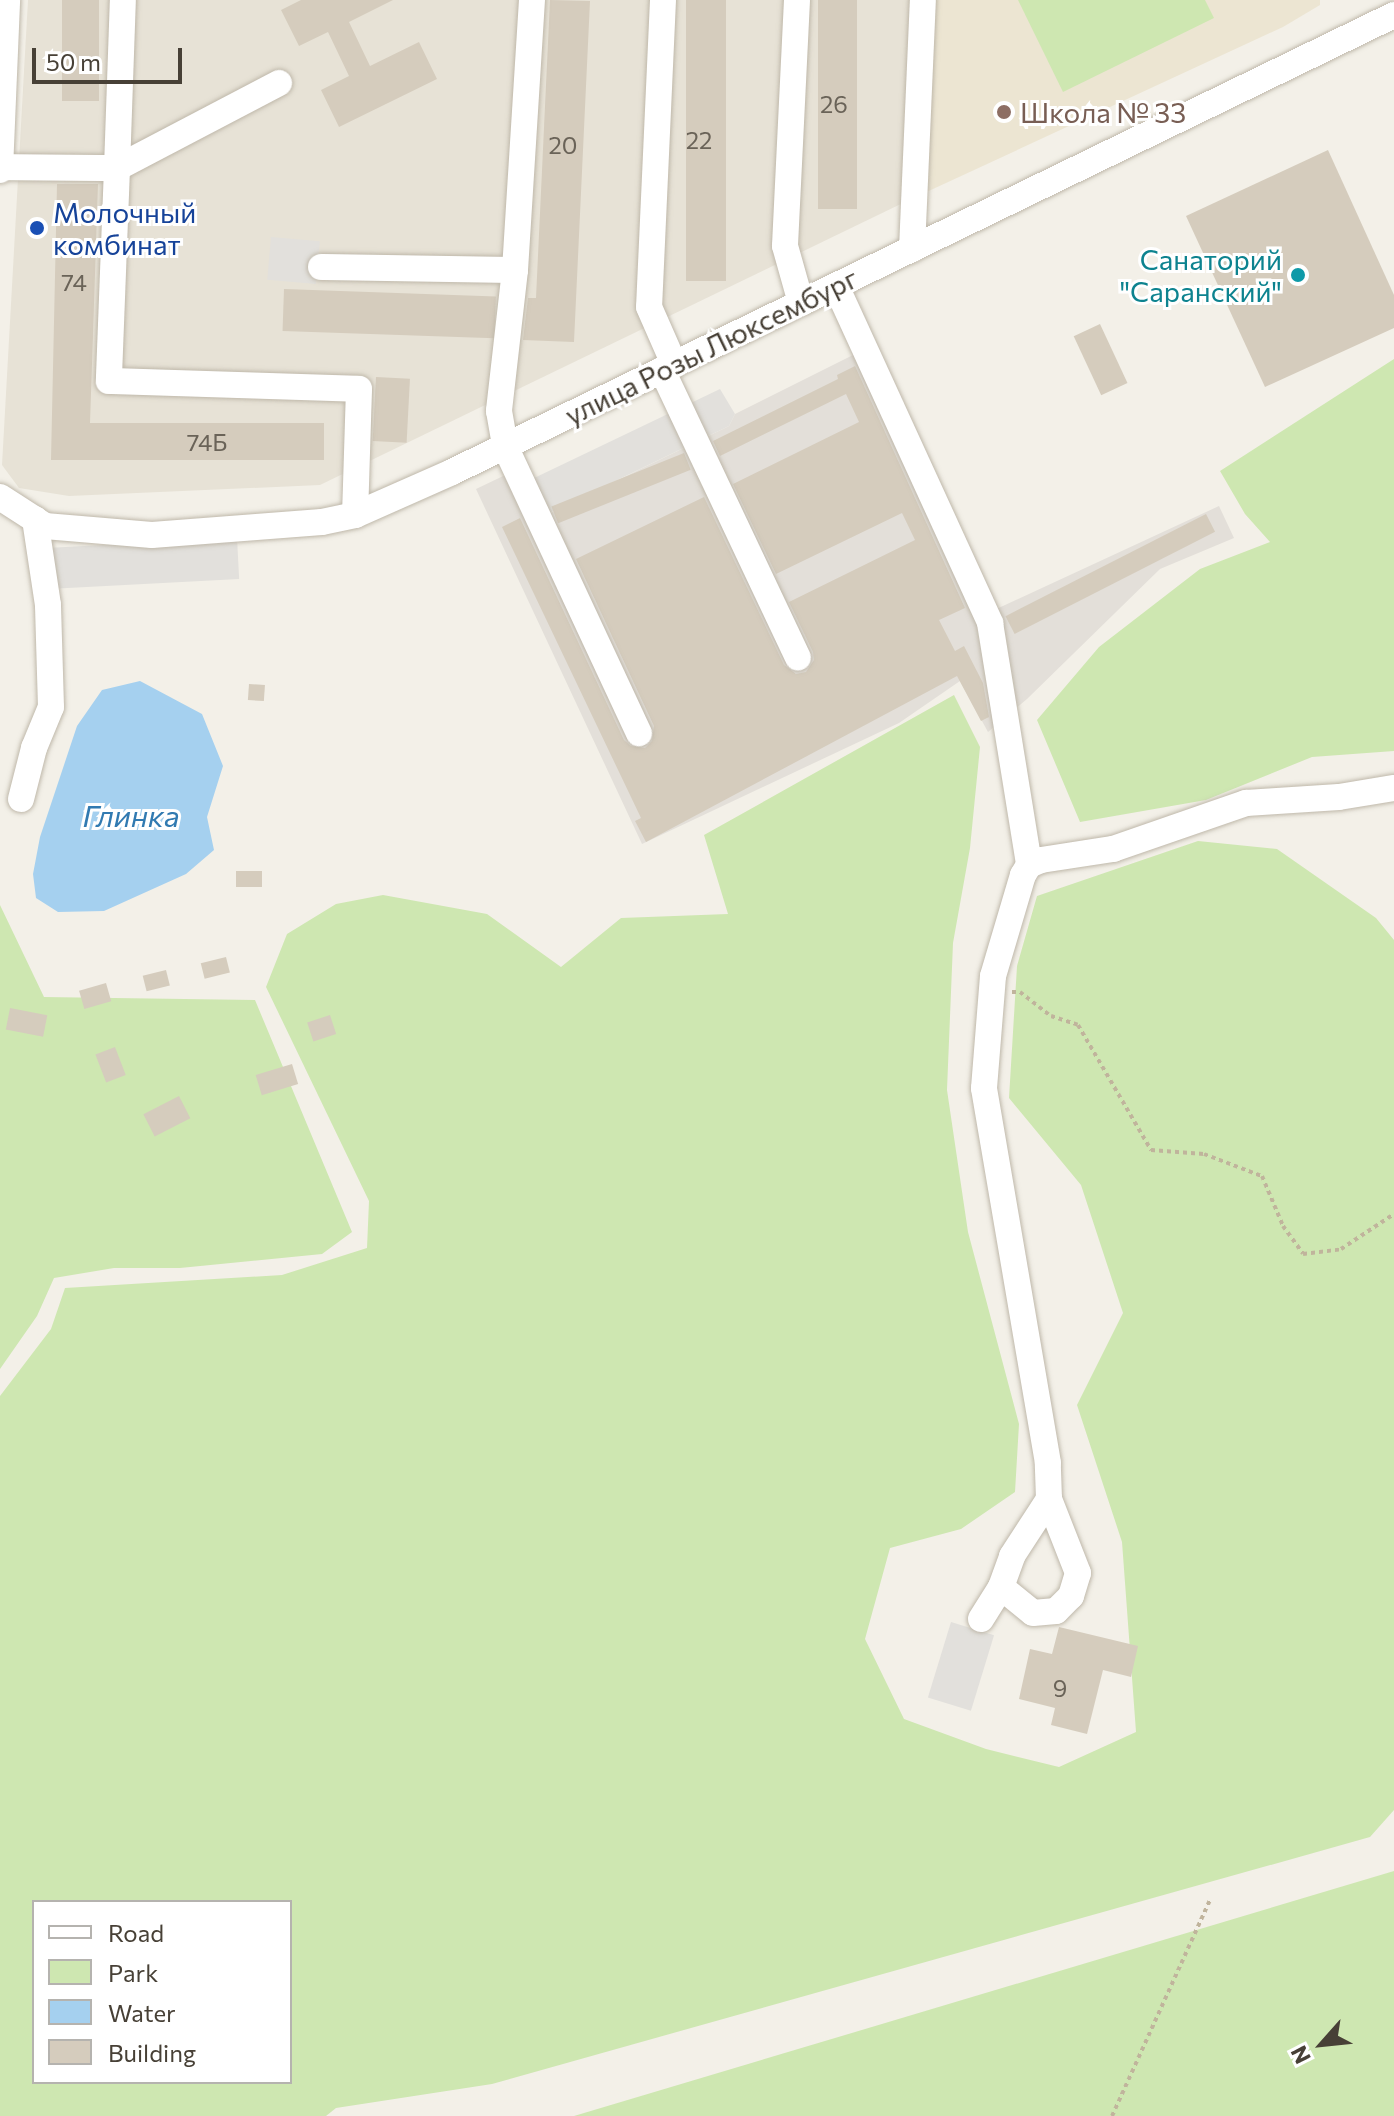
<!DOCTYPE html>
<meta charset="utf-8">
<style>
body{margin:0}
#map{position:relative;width:1394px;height:2116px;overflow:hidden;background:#f3f0e8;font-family:Commissioner,sans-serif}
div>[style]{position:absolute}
.residential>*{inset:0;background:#e7e2d6}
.industrial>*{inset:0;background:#e3dfd9}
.education>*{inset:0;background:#ece5d2}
.green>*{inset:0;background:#cee7b1}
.parking>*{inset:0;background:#e2e0dc;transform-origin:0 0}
.water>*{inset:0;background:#a5d0ef}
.building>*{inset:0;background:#d5ccbd;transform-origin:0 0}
.path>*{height:4px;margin-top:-2px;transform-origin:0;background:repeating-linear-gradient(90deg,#c0b49c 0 4px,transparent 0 8px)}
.roads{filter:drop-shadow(0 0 2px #bfb8aa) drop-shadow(0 0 2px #bfb8aa)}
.minor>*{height:26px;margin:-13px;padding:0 13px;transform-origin:13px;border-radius:13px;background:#fff}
.dots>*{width:22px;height:22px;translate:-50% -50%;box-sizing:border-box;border:4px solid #fff;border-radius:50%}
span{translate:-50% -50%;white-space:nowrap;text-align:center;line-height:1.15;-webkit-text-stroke:6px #fff;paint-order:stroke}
.number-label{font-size:24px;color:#6a6358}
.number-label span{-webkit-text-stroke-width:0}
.education-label{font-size:28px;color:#785e54}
.left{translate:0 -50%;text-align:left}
.transit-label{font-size:28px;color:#164399}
.culture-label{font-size:28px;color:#0d838f}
.right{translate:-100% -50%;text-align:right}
.street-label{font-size:28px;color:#474036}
.water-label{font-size:30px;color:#317ab1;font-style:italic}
.legend{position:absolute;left:32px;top:1900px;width:260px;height:184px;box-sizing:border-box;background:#fff;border:2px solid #b5b3af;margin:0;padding:10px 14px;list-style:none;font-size:24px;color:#474036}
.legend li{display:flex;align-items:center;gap:16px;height:40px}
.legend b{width:40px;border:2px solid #b5b3af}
.north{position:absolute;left:1282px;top:2004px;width:80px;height:80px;-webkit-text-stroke:6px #fff;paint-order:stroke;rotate:243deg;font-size:22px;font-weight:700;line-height:32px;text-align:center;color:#474036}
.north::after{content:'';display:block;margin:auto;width:28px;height:36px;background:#474036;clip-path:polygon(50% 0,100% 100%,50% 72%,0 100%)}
.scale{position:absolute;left:32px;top:48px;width:150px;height:36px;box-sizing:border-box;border:4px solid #474036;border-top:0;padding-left:10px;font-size:24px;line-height:28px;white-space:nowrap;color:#474036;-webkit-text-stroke:6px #fff;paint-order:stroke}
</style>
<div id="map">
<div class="residential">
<i style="clip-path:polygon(28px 0,913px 0,907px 201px,320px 485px,69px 496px,19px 488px,2px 465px)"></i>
</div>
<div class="industrial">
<i style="clip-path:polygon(859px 352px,990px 612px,1219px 506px,1234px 538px,1160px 569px,1027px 699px,988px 732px,960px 681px,899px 723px,642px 844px,476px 489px,524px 466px,548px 514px,729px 426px,735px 414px)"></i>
</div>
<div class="education">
<i style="clip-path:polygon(913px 0,1320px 0,1320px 5px,1283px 27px,907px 201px)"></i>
</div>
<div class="green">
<i style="clip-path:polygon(1018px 0,1205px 0,1214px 18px,1063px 92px)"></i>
<i style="clip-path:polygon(1394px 359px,1394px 751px,1312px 757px,1206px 800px,1080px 822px,1037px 720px,1099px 647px,1200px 569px,1270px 542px,1245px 514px,1220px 471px)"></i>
<i style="clip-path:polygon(evenodd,954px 695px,980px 747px,970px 848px,953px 943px,947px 1090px,968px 1232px,1019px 1424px,1015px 1492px,961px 1529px,890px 1548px,865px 1639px,904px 1719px,986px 1749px,1059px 1767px,1136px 1732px,1122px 1542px,1077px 1405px,1123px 1313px,1081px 1185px,1009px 1098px,1017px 966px,1037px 896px,1198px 841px,1277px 849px,1376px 918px,1394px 940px,1394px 1810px,1370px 1837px,492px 2084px,336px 2108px,326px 2116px,0 2116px,0 1396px,51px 1329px,65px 1288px,282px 1275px,367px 1248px,369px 1201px,266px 987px,287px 934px,336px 904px,383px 895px,487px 914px,561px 967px,621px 918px,728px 914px,704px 835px,954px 695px,34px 1902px,290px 1902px,290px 2082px,34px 2082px,34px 1902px)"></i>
<i style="clip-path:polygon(0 905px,44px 997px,255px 1000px,352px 1232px,322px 1254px,180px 1268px,114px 1268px,54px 1278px,37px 1316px,0 1369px)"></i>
<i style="clip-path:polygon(1394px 1871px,1394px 2116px,574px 2116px)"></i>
</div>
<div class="parking">
<i style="left:271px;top:237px;width:49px;height:43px;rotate:5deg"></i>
<i style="clip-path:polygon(720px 389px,735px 414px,729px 426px,547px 514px,530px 480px)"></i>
<i style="left:237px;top:538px;width:41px;height:186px;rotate:87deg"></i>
<i style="left:951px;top:1622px;width:45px;height:79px;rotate:17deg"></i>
</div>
<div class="water">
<i style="clip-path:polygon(140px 681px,202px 714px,223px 766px,207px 817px,214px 850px,186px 874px,104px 911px,58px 912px,36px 898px,33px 874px,40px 837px,77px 726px,102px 690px)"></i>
</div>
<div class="building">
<i style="left:62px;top:0;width:37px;height:101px"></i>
<i style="clip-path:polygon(301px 0,393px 0,349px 22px,370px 66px,419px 42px,437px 79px,339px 127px,321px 90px,349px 76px,328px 32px,299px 46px,281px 10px)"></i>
<i style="clip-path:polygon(550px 0,590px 1px,574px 342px,523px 340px,528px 298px,536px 298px)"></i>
<i style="left:686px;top:0;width:40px;height:281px"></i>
<i style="left:818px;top:0;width:39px;height:209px"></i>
<i style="clip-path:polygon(1328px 150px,1394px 295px,1394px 328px,1265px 387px,1186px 216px)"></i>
<i style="clip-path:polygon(57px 184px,98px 184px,90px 423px,324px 423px,324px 460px,51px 460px)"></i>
<i style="left:284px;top:289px;width:212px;height:42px;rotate:2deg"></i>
<i style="left:1100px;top:324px;width:65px;height:29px;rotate:65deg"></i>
<i style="clip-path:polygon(855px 366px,965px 608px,939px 620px,955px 651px,964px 646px,983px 683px,989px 717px,981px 721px,957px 676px,646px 842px,635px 821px,641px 818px,502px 527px,520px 518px,624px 740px,631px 746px,645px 748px,652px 741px,654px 726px,576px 559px,704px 497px,784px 665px,796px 674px,806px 672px,814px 660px,813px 652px,789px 602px,915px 540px,902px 513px,776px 574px,733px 484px,859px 422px,846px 394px,720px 456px,713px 441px,838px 379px,837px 375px)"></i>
<i style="left:376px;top:377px;width:34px;height:64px;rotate:3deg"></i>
<i style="left:684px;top:453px;width:18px;height:143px;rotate:68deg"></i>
<i style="left:1206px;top:514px;width:20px;height:225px;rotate:63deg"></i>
<i style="left:249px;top:684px;width:16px;height:16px;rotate:4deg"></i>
<i style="left:262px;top:871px;width:16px;height:26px;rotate:90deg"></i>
<i style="left:226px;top:957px;width:16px;height:26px;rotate:76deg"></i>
<i style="left:166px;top:970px;width:16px;height:24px;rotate:76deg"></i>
<i style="left:106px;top:983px;width:19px;height:28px;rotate:74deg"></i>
<i style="left:10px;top:1008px;width:38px;height:22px;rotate:11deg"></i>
<i style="left:330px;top:1015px;width:20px;height:24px;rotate:72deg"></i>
<i style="left:115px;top:1047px;width:30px;height:21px;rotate:69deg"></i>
<i style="left:292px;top:1064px;width:21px;height:38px;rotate:73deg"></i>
<i style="left:179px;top:1096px;width:25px;height:40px;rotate:63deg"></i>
<i style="clip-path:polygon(1059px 1627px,1138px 1646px,1131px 1677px,1103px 1670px,1087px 1734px,1051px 1725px,1055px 1708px,1019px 1699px,1030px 1649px,1052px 1654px)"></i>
</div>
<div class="path">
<i style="left:1012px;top:992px;width:8px"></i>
<i style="left:1020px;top:992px;width:39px;rotate:38deg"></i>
<i style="left:1051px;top:1016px;width:28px;rotate:18deg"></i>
<i style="left:1078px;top:1025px;width:145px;rotate:59.7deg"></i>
<i style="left:1151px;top:1150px;width:53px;rotate:4.3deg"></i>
<i style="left:1204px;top:1154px;width:62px;rotate:20.8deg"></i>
<i style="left:1262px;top:1176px;width:54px;rotate:67.2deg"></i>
<i style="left:1283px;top:1226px;width:34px;rotate:54deg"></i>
<i style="left:1303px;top:1254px;width:38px;rotate:-7deg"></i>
<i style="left:1341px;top:1249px;width:64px;rotate:-33.4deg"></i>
<i style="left:1112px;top:2116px;width:237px;rotate:-65.6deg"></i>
</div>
<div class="roads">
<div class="minor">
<i style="left:663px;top:0;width:307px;rotate:92.6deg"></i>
<i style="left:649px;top:307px;width:62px;rotate:66.3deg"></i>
<i style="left:797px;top:0;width:246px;rotate:92.8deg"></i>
<i style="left:785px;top:246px;width:59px;rotate:74.3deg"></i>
<i style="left:279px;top:83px;width:183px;rotate:152.3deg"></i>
<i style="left:117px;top:168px;width:213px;rotate:92.2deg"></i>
<i style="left:109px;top:381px;width:250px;rotate:1.8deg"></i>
<i style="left:359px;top:389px;width:126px;rotate:91.8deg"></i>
<i style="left:0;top:167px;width:117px;rotate:0.5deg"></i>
<i style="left:117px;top:168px;width:168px;rotate:-88deg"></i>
<i style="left:0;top:170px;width:170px;rotate:-87.6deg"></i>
<i style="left:912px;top:249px;width:249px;rotate:-87.5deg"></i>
<i style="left:321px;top:267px;width:194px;rotate:0.9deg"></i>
<i style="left:515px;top:270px;width:271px;rotate:-86.4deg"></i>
<i style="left:515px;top:270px;width:142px;rotate:96.5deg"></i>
<i style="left:499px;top:411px;width:36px;rotate:80deg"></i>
<i style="left:505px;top:446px;width:317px;rotate:65deg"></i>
<i style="left:836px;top:286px;width:371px;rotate:65.4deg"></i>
<i style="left:990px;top:623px;width:245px;rotate:80.8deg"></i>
<i style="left:662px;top:370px;width:318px;rotate:64.7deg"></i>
<i style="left:0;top:497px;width:54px;rotate:32.8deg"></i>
<i style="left:45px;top:526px;width:107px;rotate:4.8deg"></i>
<i style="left:152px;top:535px;width:170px;rotate:-4.4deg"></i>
<i style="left:322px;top:522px;width:34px;rotate:-12deg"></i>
<i style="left:355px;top:515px;width:106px;rotate:-23.9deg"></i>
<i style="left:452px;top:472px;width:1047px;rotate:-25.88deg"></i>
<i style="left:21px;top:799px;width:53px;rotate:-75.7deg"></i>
<i style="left:34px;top:748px;width:44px;rotate:-67.5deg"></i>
<i style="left:51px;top:707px;width:102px;rotate:-91.7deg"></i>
<i style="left:48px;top:605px;width:87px;rotate:-98.6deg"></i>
<i style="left:1001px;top:1587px;width:41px;rotate:39.1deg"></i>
<i style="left:1033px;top:1613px;width:23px;rotate:-5deg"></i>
<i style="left:1056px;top:1611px;width:21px;rotate:-45deg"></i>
<i style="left:1071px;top:1596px;width:24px;rotate:-73deg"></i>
<i style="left:1078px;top:1573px;width:79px;rotate:-111.4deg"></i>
<i style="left:981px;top:1619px;width:38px;rotate:-58deg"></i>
<i style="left:1001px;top:1587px;width:33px;rotate:-70deg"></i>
<i style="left:1012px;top:1556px;width:68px;rotate:-57deg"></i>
<i style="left:1049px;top:1499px;width:36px;rotate:-92deg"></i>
<i style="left:1048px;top:1463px;width:380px;rotate:-99.7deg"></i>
<i style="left:984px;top:1088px;width:112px;rotate:-85.4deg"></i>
<i style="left:993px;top:976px;width:105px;rotate:-73.5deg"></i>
<i style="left:1023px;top:875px;width:12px;rotate:-59deg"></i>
<i style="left:1029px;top:865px;width:13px;rotate:-23deg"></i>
<i style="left:1041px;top:860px;width:73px;rotate:-8.7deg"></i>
<i style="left:1113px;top:849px;width:141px;rotate:-19.1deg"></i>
<i style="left:1246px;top:803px;width:93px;rotate:-3.7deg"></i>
<i style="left:1339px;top:797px;width:56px;rotate:-9.3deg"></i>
</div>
</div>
<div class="dots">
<i style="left:1004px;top:112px;background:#8d6e63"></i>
<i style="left:37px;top:228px;background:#1a4fb4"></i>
<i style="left:1298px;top:275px;background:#0f9aa8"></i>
</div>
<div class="number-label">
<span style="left:834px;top:104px">26</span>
<span style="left:699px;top:140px">22</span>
<span style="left:563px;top:145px">20</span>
<span style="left:74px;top:282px">74</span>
<span style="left:207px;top:442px">74Б</span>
<span style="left:1060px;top:1688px">9</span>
</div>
<div class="education-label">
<span class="left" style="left:1020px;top:112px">Школа № 33</span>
</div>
<div class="transit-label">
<span class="left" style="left:53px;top:228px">Молочный<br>комбинат</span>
</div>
<div class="culture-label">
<span class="right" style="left:1282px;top:275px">Санаторий<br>"Саранский"</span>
</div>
<div class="street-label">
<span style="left:711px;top:346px;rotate:-26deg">улица Розы Люксембург</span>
</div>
<div class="water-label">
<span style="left:131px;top:815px">Глинка</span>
</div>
<ul class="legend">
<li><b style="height:10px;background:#fff"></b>Road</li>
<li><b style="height:22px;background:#cee7b1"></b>Park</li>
<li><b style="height:22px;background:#a5d0ef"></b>Water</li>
<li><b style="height:22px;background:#d5ccbd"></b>Building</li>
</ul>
<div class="north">N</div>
<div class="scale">50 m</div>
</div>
